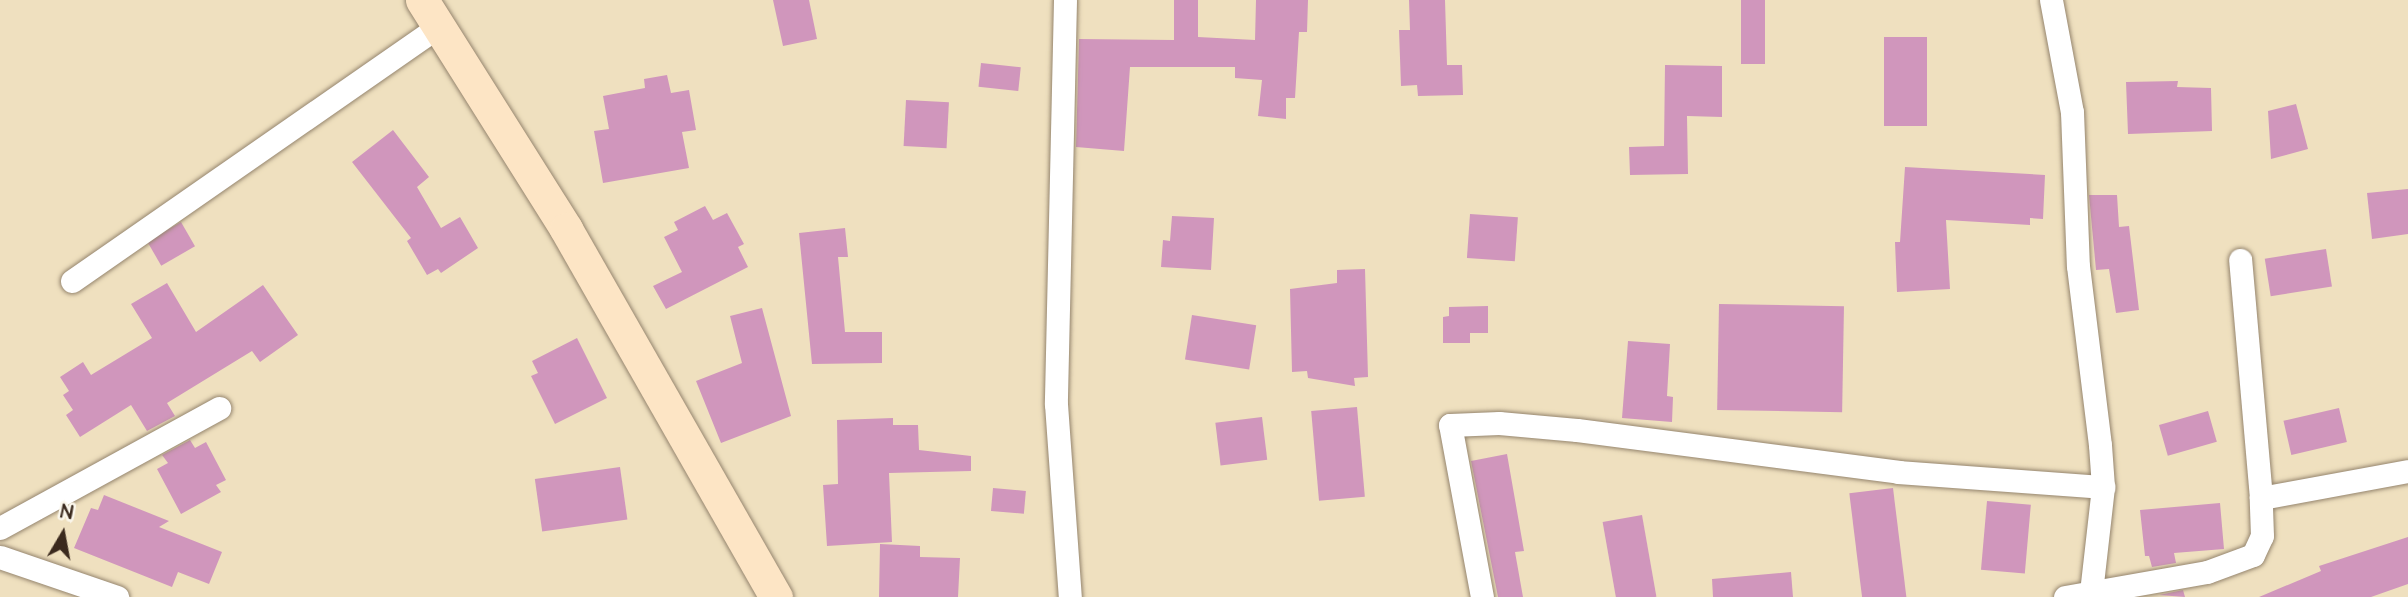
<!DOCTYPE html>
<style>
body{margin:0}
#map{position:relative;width:2408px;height:597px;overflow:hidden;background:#efe0bf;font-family:"Architects Daughter",sans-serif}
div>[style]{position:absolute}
.building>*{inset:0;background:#d096bc;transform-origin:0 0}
.roads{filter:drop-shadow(0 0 2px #95856e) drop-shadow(0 0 2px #95856e)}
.street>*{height:23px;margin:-11.5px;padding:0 11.5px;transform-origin:11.5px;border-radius:11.5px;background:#fff}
.secondary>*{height:33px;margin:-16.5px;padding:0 16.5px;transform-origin:16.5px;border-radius:16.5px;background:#fde5c5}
span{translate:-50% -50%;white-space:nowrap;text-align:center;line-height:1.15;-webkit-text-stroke:5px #fbf7ec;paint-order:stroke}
.north{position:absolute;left:28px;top:499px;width:70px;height:70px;-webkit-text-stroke:5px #fbf7ec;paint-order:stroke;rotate:10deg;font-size:19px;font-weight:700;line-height:28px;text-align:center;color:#3b2a1e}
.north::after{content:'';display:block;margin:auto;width:24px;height:32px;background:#3b2a1e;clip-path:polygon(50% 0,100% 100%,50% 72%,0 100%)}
</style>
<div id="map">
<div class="building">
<i style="clip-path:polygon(773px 0,809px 0,817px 39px,783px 46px)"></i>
<i style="clip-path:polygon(1174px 0,1198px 0,1198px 37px,1255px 40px,1256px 0,1308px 0,1307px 32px,1299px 32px,1295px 98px,1286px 98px,1286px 119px,1258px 116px,1262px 80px,1235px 78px,1235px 67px,1130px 67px,1124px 151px,1076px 147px,1079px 39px,1174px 40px)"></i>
<i style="clip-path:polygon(1409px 0,1445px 0,1447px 65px,1462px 65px,1463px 95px,1418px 96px,1417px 85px,1401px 86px,1399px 30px,1410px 30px)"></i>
<i style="left:1741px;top:0;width:24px;height:64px"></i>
<i style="left:1884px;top:37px;width:43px;height:89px"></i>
<i style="left:981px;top:63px;width:40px;height:24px;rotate:6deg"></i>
<i style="clip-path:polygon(1665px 65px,1722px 66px,1722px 117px,1687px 116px,1688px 174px,1630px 175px,1629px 147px,1664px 146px)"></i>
<i style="clip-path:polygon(667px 75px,671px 93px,689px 90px,696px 130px,682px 132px,689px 168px,603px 183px,594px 131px,609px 129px,603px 96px,645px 88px,644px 79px)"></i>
<i style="clip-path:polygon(2178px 81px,2177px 87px,2211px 88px,2212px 131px,2128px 134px,2126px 82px)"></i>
<i style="left:906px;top:100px;width:43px;height:46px;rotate:3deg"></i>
<i style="clip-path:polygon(2296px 104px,2308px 149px,2271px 159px,2268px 111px)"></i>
<i style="clip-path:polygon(393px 130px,429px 177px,417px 187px,441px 228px,460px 217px,478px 248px,441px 273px,438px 269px,427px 275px,407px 241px,411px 238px,352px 162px)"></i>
<i style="clip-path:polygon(1905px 167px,2045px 175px,2043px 219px,2030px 218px,2030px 225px,1946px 220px,1950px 289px,1897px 292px,1895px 242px,1900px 242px)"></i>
<i style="clip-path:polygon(2408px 189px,2408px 234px,2372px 239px,2367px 193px)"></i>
<i style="clip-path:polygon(2089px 195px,2117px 195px,2119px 227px,2129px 226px,2139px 310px,2116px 313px,2109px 269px,2096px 270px)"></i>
<i style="clip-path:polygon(705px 206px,713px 220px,727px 213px,744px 244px,738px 247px,748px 267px,666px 309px,653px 286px,682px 272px,664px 237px,678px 230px,674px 222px)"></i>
<i style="left:1470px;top:214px;width:48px;height:44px;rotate:4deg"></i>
<i style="clip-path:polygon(1172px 216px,1214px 218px,1211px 270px,1161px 267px,1163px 240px,1170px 241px)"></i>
<i style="left:181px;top:222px;width:28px;height:39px;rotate:60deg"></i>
<i style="clip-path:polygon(845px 228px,848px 257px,838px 257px,845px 332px,882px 332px,882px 363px,812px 364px,799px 233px)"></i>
<i style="left:2326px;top:249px;width:38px;height:62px;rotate:81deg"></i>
<i style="clip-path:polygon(1365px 269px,1368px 377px,1354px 378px,1355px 386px,1308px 378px,1307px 371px,1292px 372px,1290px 289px,1337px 283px,1337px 270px)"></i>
<i style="clip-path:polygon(167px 283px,196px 332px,263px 285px,298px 335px,260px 362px,252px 351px,167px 403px,175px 416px,147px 431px,131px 405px,80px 437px,66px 415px,73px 410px,63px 395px,69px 391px,60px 377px,83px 362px,91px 375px,152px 338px,131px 304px)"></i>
<i style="left:1719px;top:304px;width:125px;height:106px;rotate:1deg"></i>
<i style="clip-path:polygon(1488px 306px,1488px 333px,1470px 333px,1470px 343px,1443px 343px,1443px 317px,1449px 316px,1449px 307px)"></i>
<i style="clip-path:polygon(762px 308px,791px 416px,721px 443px,696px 381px,742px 363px,730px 316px)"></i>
<i style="left:1192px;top:315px;width:65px;height:45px;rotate:9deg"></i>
<i style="clip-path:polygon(577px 338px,607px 398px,555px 424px,531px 376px,538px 373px,532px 361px)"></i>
<i style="clip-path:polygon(1628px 341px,1670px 344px,1667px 396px,1673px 397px,1672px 422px,1622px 418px)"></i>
<i style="left:1357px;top:407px;width:90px;height:46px;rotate:85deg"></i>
<i style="left:2339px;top:408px;width:35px;height:57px;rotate:77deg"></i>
<i style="left:2208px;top:411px;width:32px;height:51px;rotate:74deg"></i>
<i style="left:1262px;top:417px;width:43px;height:47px;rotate:83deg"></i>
<i style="clip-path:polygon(893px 418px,893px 425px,918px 425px,919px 450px,971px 456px,971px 471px,889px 473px,892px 542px,827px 546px,823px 485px,838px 484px,837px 420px)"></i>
<i style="clip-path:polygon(190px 440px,195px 448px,206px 442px,226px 480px,216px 485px,221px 492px,181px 514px,157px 469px,168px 463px,162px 455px)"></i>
<i style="clip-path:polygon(1507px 454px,1524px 551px,1515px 552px,1523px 597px,1498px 597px,1471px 461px)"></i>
<i style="left:620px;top:467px;width:53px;height:86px;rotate:82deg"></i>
<i style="left:993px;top:488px;width:33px;height:23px;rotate:5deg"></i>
<i style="left:1893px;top:488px;width:110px;height:44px;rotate:83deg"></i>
<i style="clip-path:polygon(104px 495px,169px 521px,159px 527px,222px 552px,209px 584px,178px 572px,172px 587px,74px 548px,91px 508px,98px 510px)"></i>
<i style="left:1987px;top:501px;width:44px;height:69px;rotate:5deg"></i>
<i style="clip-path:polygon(2220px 503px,2224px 549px,2174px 553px,2176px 563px,2152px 567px,2149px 556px,2145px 556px,2140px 510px)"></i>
<i style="left:1642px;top:515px;width:83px;height:40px;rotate:80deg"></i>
<i style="clip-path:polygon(2408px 537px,2408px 584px,2371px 597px,2259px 597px,2321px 571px,2319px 566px)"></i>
<i style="clip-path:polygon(880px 544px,920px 546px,920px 557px,960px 558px,958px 597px,879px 597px)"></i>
<i style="clip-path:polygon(1791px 572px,1793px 597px,1713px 597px,1712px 579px)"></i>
<i style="clip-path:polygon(2183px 590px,2185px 597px,2159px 595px)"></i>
</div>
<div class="roads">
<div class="street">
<i style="left:1065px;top:0;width:404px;rotate:91.3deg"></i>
<i style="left:1056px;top:404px;width:194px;rotate:85.9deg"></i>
<i style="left:2051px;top:0;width:114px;rotate:79.4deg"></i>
<i style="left:2072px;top:112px;width:154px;rotate:87.8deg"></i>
<i style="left:2078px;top:266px;width:180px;rotate:83deg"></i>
<i style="left:2100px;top:445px;width:42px;rotate:85.9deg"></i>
<i style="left:2103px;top:487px;width:106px;rotate:96.5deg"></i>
<i style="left:72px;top:281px;width:448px;rotate:-34.8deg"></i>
<i style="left:2261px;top:498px;width:149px;rotate:-10.4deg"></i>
<i style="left:0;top:528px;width:250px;rotate:-28.7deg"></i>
<i style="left:0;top:557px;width:124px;rotate:18.9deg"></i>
<i style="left:1482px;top:597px;width:175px;rotate:-100.5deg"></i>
<i style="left:1450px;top:425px;width:49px;rotate:-2.3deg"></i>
<i style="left:1499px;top:423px;width:78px;rotate:5.1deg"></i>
<i style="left:1577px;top:430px;width:325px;rotate:7.4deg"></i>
<i style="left:1899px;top:472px;width:205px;rotate:4.2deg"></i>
<i style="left:2065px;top:597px;width:144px;rotate:-10deg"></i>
<i style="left:2207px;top:572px;width:49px;rotate:-20.3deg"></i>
<i style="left:2253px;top:555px;width:21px;rotate:-65deg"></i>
<i style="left:2262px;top:536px;width:38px;rotate:-92deg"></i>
<i style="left:2261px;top:498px;width:239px;rotate:-95deg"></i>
</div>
<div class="secondary">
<i style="left:422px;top:0;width:271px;rotate:57.8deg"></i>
<i style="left:566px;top:229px;width:424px;rotate:60.3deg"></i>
</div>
</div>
<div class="north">N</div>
</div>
